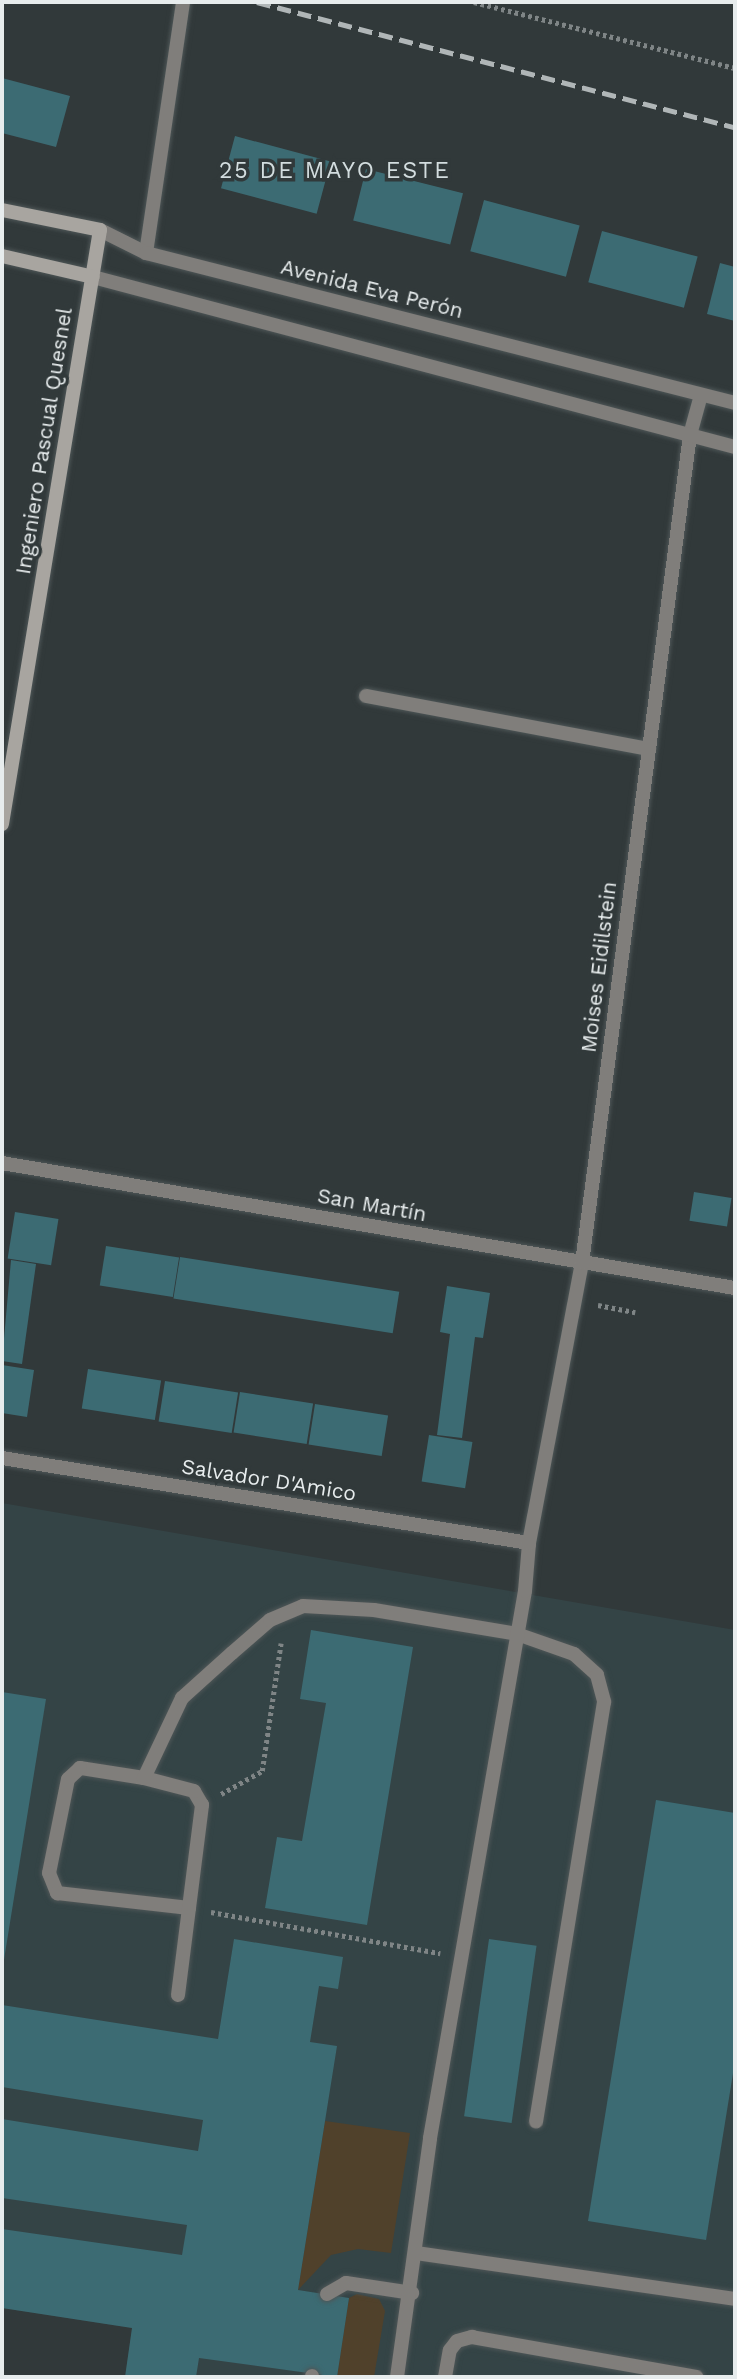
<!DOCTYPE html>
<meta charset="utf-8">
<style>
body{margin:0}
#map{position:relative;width:737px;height:2379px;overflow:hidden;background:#31393a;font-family:"Work Sans",sans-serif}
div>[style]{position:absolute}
.built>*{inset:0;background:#344446}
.green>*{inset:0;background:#50412b}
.building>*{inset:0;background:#3c6b73;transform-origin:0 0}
.path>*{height:4.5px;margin-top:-2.25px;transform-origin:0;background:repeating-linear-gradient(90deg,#7f8586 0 3.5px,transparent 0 7px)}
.roads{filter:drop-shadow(0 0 2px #4e5657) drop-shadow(0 0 2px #4e5657)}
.service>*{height:14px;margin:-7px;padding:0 7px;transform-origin:7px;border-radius:7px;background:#807e7b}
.pedestrian>*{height:14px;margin:-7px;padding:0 7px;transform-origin:7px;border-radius:7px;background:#807e7b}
.minor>*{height:14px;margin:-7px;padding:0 7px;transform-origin:7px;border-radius:7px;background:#807e7b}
.tertiary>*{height:14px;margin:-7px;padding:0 7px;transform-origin:7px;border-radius:7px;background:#807e7b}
.secondary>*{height:14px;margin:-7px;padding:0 7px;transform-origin:7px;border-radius:7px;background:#a8a5a0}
.rail>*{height:5px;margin-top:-2.5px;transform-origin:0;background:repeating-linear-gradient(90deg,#b0b6b7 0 14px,transparent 0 21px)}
span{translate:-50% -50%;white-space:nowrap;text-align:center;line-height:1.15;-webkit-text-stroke:7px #31393a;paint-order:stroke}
.street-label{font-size:21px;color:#e7eced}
.neighbourhood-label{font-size:23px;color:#d3dddf;letter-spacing:2px}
.frame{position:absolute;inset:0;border:4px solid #e7eced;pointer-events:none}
</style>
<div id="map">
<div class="built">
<i style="clip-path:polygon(2px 1503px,735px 1630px,735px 2377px,125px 2377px,132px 2328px,2px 2308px)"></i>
</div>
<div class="green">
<i style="clip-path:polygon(325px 2121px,410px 2133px,391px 2253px,358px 2249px,331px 2255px,298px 2290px)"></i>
<i style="clip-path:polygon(357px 2294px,379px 2299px,385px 2311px,374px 2377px,337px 2377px,349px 2298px)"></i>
</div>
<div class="building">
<i style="clip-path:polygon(2px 78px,70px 96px,56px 147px,2px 133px)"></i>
<i style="left:235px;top:136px;width:99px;height:54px;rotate:15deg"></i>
<i style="left:366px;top:169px;width:100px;height:53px;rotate:14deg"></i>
<i style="left:484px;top:200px;width:99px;height:53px;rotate:15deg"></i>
<i style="left:602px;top:231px;width:99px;height:53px;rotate:15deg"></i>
<i style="clip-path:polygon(720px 263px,735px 267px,735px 321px,707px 314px)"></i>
<i style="left:694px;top:1192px;width:38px;height:29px;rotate:9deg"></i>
<i style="left:15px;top:1212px;width:44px;height:47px;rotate:9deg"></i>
<i style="left:106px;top:1246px;width:74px;height:40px;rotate:9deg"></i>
<i style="left:180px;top:1257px;width:222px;height:42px;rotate:9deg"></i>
<i style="clip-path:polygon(11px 1260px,36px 1264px,22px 1364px,2px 1361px)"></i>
<i style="clip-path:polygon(447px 1286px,490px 1293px,483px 1338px,475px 1337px,462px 1438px,437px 1435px,450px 1334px,440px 1332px)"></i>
<i style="clip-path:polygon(2px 1365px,34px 1370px,27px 1417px,2px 1413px)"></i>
<i style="left:88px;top:1369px;width:74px;height:40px;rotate:9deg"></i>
<i style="left:165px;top:1381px;width:74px;height:41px;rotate:9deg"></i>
<i style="left:240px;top:1392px;width:74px;height:41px;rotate:9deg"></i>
<i style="left:315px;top:1404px;width:74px;height:41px;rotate:9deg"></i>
<i style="left:429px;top:1435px;width:44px;height:47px;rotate:9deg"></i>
<i style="clip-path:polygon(311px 1630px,413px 1647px,367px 1925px,265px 1908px,277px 1837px,302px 1841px,326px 1703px,300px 1699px)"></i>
<i style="clip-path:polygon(2px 1692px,46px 1699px,3px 1966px,2px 1966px)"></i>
<i style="clip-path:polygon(656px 1800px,735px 1813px,735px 2061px,706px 2240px,588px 2221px)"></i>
<i style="clip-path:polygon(234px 1939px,343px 1957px,338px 1989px,319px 1986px,310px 2042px,337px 2046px,298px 2290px,349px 2298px,337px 2377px,199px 2358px,196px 2377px,125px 2377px,132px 2328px,2px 2308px,2px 2229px,182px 2255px,187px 2225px,2px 2198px,2px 2119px,198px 2151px,203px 2120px,2px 2087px,2px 2005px,218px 2039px)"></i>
<i style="left:489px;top:1939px;width:48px;height:179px;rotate:8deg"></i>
</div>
<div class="path">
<i style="left:474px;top:2px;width:269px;rotate:14.2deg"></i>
<i style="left:598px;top:1305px;width:38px;rotate:11deg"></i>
<i style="left:221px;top:1794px;width:47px;rotate:-29.3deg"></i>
<i style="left:262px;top:1771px;width:129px;rotate:-81.6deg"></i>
<i style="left:211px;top:1912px;width:233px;rotate:10.2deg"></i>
</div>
<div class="roads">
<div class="service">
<i style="left:144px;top:1778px;width:65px;rotate:-171.1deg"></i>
<i style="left:80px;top:1768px;width:16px;rotate:137deg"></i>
<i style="left:68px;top:1779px;width:96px;rotate:101.4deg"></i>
<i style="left:49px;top:1873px;width:22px;rotate:68deg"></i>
<i style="left:57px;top:1893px;width:133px;rotate:6.5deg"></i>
<i style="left:178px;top:1995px;width:192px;rotate:-82.8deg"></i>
<i style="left:202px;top:1805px;width:16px;rotate:-120deg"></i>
<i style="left:194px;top:1791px;width:52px;rotate:-165.4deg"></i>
<i style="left:144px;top:1778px;width:89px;rotate:-64.6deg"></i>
<i style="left:182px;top:1698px;width:67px;rotate:-42deg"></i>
<i style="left:232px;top:1653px;width:50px;rotate:-41deg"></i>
<i style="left:270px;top:1620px;width:36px;rotate:-23deg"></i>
<i style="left:303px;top:1606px;width:71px;rotate:3.2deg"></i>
<i style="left:374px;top:1610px;width:145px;rotate:9.5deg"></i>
<i style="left:517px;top:1634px;width:60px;rotate:19.3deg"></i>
<i style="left:574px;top:1654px;width:31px;rotate:42deg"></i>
<i style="left:597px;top:1675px;width:28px;rotate:75deg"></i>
<i style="left:604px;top:1702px;width:425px;rotate:99.2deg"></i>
<i style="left:416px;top:2253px;width:322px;rotate:8.2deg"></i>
<i style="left:327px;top:2294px;width:22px;rotate:-30deg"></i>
<i style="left:346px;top:2283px;width:67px;rotate:8.6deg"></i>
<i style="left:312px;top:2377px;width:1px;rotate:-90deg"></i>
<i style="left:397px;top:2377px;width:241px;rotate:-82.1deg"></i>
<i style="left:430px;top:2138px;width:555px;rotate:-80.15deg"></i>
<i style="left:525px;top:1591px;width:48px;rotate:-85.2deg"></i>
<i style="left:445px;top:2377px;width:27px;rotate:-80deg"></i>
<i style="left:450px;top:2350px;width:11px;rotate:-52deg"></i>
<i style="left:457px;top:2341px;width:16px;rotate:-15deg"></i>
<i style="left:472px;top:2337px;width:228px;rotate:10.1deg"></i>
</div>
<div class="pedestrian">
<i style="left:146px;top:253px;width:254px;rotate:-81.6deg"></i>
</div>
<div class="minor">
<i style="left:366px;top:696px;width:288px;rotate:10.6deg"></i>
<i style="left:2px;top:1163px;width:744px;rotate:9.68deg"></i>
<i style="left:2px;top:1458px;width:534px;rotate:9.16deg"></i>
<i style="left:529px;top:1543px;width:285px;rotate:-79.3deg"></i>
<i style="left:582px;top:1263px;width:835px;rotate:-82.57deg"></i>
<i style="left:690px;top:435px;width:41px;rotate:-74.6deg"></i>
</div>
<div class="tertiary">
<i style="left:100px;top:230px;width:51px;rotate:26.6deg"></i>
<i style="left:146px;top:253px;width:608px;rotate:14.29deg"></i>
<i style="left:93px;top:277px;width:664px;rotate:14.83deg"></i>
</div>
<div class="secondary">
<i style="left:2px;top:210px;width:100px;rotate:11.5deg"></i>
<i style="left:100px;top:230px;width:602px;rotate:99.37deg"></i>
<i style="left:2px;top:256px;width:93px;rotate:13deg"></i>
</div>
</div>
<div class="rail">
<i style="left:257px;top:2px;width:494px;rotate:14.7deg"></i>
</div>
<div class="street-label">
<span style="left:372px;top:289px;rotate:14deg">Avenida Eva Perón</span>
<span style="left:44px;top:441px;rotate:-81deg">Ingeniero Pascual Quesnel</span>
<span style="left:599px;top:967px;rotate:-83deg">Moises Eidilstein</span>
<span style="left:372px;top:1205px;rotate:10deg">San Martín</span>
<span style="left:269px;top:1480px;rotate:9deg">Salvador D'Amico</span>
</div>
<div class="neighbourhood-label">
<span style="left:335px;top:171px">25 DE MAYO ESTE</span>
</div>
<div class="frame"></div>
</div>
